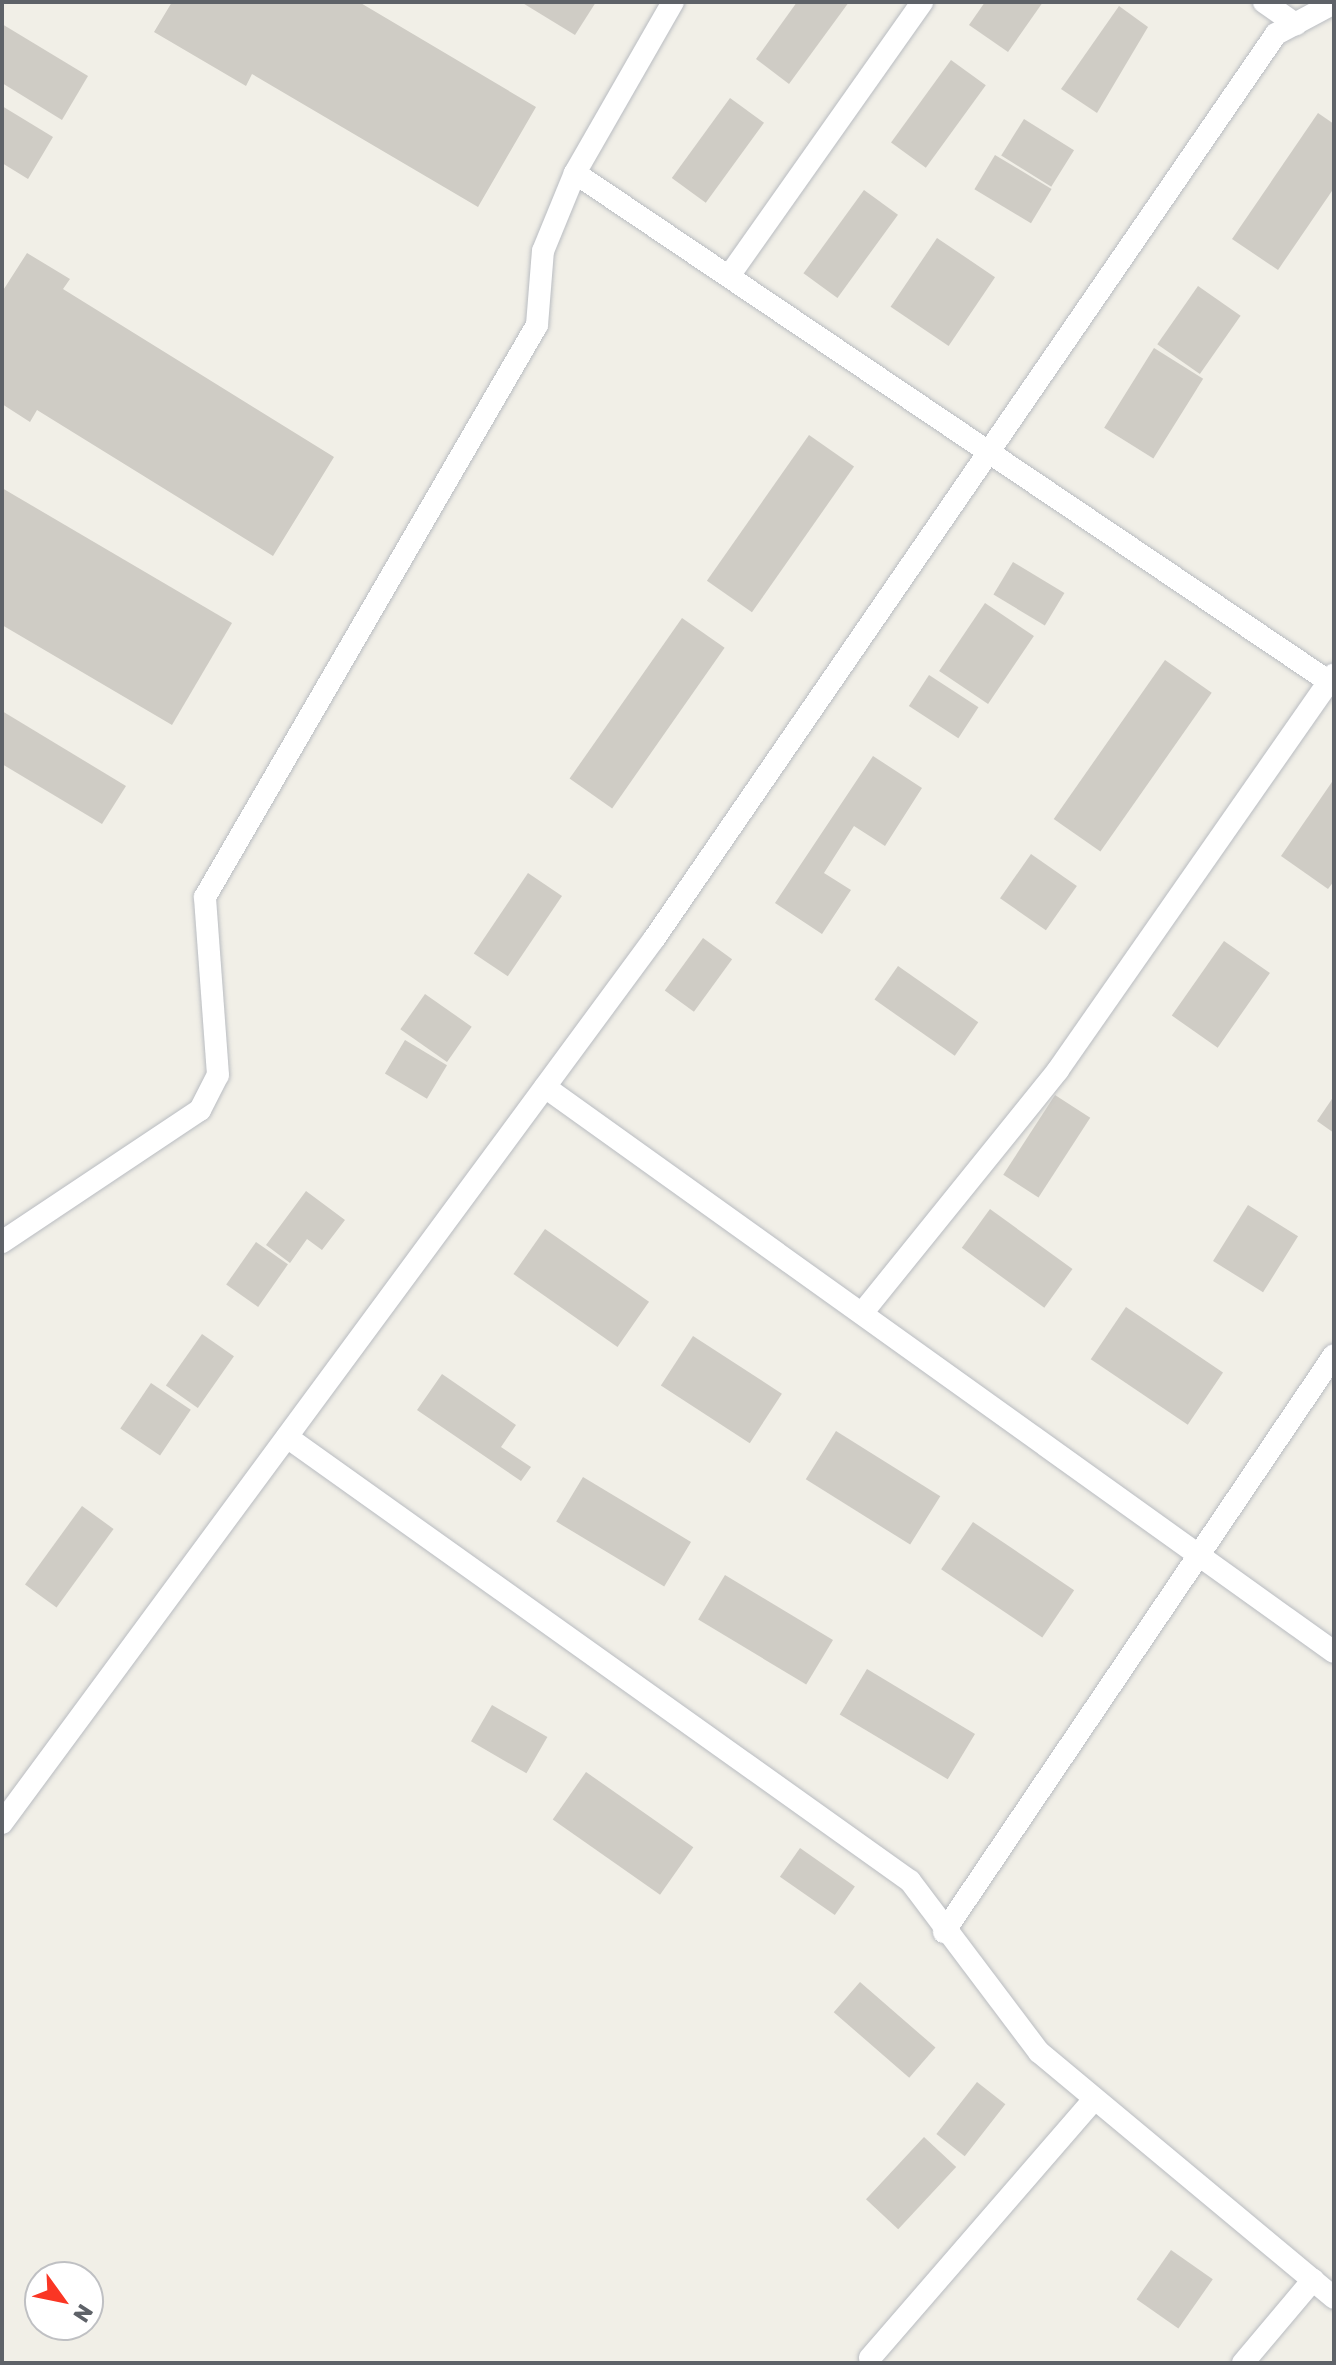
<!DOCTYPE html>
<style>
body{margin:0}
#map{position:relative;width:1336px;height:2365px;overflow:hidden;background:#f1efe7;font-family:Rubik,sans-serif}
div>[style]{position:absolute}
.building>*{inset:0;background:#cfccc5;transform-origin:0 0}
.roads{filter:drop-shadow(0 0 2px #b9bcc1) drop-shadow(0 0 2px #b9bcc1)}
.service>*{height:22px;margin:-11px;padding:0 11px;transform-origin:11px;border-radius:11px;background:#fff}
span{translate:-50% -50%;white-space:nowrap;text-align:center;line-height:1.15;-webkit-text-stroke:6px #fff;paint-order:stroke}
.frame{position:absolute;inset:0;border:4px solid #5e6268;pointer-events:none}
.north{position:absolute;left:24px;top:2261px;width:80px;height:80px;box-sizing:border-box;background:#fff;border:2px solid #bfc0c3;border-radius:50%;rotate:123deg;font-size:22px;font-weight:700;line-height:32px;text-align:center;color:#5e6268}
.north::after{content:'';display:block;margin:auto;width:28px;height:36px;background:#fa3624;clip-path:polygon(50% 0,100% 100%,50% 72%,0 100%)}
</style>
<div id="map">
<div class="building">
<i style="clip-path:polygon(172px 2px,359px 2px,536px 107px,478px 207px,252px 74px,246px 86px,154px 32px)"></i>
<i style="clip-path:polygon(521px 2px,596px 2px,575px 35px)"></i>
<i style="clip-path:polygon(797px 2px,849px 2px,789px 84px,756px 59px)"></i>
<i style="clip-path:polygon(985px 2px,1043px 2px,1008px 52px,969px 25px)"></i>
<i style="clip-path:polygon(1119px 6px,1148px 27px,1097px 113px,1061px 89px)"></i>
<i style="clip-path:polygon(2px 24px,88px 76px,62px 120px,2px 83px)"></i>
<i style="left:951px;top:60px;width:43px;height:102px;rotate:36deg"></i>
<i style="left:730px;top:98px;width:42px;height:99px;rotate:36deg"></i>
<i style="clip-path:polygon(2px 106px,53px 137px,28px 179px,2px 163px)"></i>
<i style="clip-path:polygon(1318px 113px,1334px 124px,1334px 188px,1278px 270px,1232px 239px)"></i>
<i style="left:1024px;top:119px;width:59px;height:43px;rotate:32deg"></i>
<i style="left:995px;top:155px;width:66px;height:40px;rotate:31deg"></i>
<i style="left:864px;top:190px;width:42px;height:103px;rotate:36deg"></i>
<i style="left:937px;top:238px;width:70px;height:83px;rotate:34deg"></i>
<i style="clip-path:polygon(27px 253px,70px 279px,63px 289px,334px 457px,273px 556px,37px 410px,30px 422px,2px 404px,2px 292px)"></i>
<i style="left:1198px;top:286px;width:52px;height:71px;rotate:35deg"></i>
<i style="left:1154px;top:348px;width:58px;height:94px;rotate:32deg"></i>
<i style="left:809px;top:435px;width:55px;height:178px;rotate:35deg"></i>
<i style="clip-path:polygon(2px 488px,232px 623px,172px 725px,2px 625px)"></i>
<i style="left:1013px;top:562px;width:60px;height:38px;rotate:31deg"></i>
<i style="left:985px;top:603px;width:59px;height:82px;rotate:34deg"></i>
<i style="left:682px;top:618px;width:52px;height:196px;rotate:35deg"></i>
<i style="left:1165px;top:660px;width:57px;height:194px;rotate:35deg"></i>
<i style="left:929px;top:675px;width:59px;height:37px;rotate:33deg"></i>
<i style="clip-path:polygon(2px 711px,126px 786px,102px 824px,2px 764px)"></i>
<i style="clip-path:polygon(873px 756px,922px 788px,885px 846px,854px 826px,824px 873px,851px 890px,822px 934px,775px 903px)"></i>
<i style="clip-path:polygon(1334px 779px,1334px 881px,1328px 889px,1281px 856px)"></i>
<i style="left:1031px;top:854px;width:56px;height:54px;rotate:35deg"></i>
<i style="left:528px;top:873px;width:41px;height:97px;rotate:34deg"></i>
<i style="left:703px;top:938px;width:36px;height:65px;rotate:36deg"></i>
<i style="left:1224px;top:941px;width:56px;height:91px;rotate:35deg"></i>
<i style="left:898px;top:966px;width:98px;height:41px;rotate:35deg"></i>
<i style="left:425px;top:994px;width:57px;height:43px;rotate:35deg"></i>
<i style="left:405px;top:1040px;width:49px;height:39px;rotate:31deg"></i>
<i style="left:1055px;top:1095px;width:42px;height:95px;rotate:33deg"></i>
<i style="clip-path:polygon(1334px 1096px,1334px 1133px,1317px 1121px)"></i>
<i style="clip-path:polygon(306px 1191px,345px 1220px,322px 1250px,307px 1239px,290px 1263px,266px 1245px)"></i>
<i style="left:1248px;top:1205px;width:59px;height:66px;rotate:32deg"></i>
<i style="left:990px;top:1209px;width:102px;height:48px;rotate:36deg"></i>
<i style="left:545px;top:1229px;width:127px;height:55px;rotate:35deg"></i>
<i style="left:256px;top:1242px;width:39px;height:52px;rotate:35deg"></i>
<i style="left:1126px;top:1307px;width:117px;height:63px;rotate:34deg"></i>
<i style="left:202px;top:1334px;width:39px;height:63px;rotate:35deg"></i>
<i style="left:693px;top:1336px;width:106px;height:59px;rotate:33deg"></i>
<i style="clip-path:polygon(442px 1374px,516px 1425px,501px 1447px,531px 1467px,521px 1481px,417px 1410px)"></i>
<i style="left:151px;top:1383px;width:48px;height:55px;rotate:34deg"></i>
<i style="left:836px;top:1431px;width:123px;height:57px;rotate:32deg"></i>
<i style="left:583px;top:1477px;width:126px;height:52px;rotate:31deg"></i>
<i style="left:82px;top:1506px;width:39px;height:97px;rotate:36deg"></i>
<i style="left:973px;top:1522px;width:122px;height:57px;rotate:34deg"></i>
<i style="left:725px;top:1575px;width:126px;height:52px;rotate:31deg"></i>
<i style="left:867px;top:1669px;width:126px;height:53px;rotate:31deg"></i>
<i style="left:492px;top:1705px;width:64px;height:42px;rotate:30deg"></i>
<i style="left:586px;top:1772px;width:131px;height:58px;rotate:35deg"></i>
<i style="left:800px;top:1848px;width:67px;height:35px;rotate:35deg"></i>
<i style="left:860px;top:1982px;width:100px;height:40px;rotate:41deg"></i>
<i style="left:977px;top:2082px;width:36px;height:66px;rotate:38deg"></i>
<i style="left:924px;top:2137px;width:44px;height:85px;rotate:43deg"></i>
<i style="left:1171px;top:2250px;width:51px;height:60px;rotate:35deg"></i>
</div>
<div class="roads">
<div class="service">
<i style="left:1264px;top:2px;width:39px;rotate:35deg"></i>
<i style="left:575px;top:173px;width:916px;rotate:34deg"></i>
<i style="left:729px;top:276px;width:335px;rotate:-54.8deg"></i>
<i style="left:545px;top:1087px;width:970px;rotate:35.61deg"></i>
<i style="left:2px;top:1242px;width:238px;rotate:-33.7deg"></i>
<i style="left:200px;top:1110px;width:39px;rotate:-63deg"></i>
<i style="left:218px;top:1075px;width:178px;rotate:-94.2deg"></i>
<i style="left:205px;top:897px;width:661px;rotate:-59.87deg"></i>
<i style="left:537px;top:325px;width:74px;rotate:-85.4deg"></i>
<i style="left:543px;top:251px;width:84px;rotate:-67.7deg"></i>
<i style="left:575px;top:173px;width:197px;rotate:-60.2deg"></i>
<i style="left:863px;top:1312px;width:311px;rotate:-51.1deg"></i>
<i style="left:1058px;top:1070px;width:482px;rotate:-55.1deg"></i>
<i style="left:287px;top:1437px;width:765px;rotate:35.48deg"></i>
<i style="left:910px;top:1881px;width:214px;rotate:53deg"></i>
<i style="left:1039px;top:2052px;width:384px;rotate:39.8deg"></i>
<i style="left:2px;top:1823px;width:1098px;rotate:-53.59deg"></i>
<i style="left:654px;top:939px;width:1098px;rotate:-55.5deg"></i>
<i style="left:1276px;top:34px;width:66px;rotate:-28.1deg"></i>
<i style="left:944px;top:1932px;width:696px;rotate:-55.94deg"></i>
<i style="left:870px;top:2358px;width:342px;rotate:-49.1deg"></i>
<i style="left:1243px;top:2363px;width:109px;rotate:-49.9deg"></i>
</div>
</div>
<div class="frame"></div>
<div class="north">N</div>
</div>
